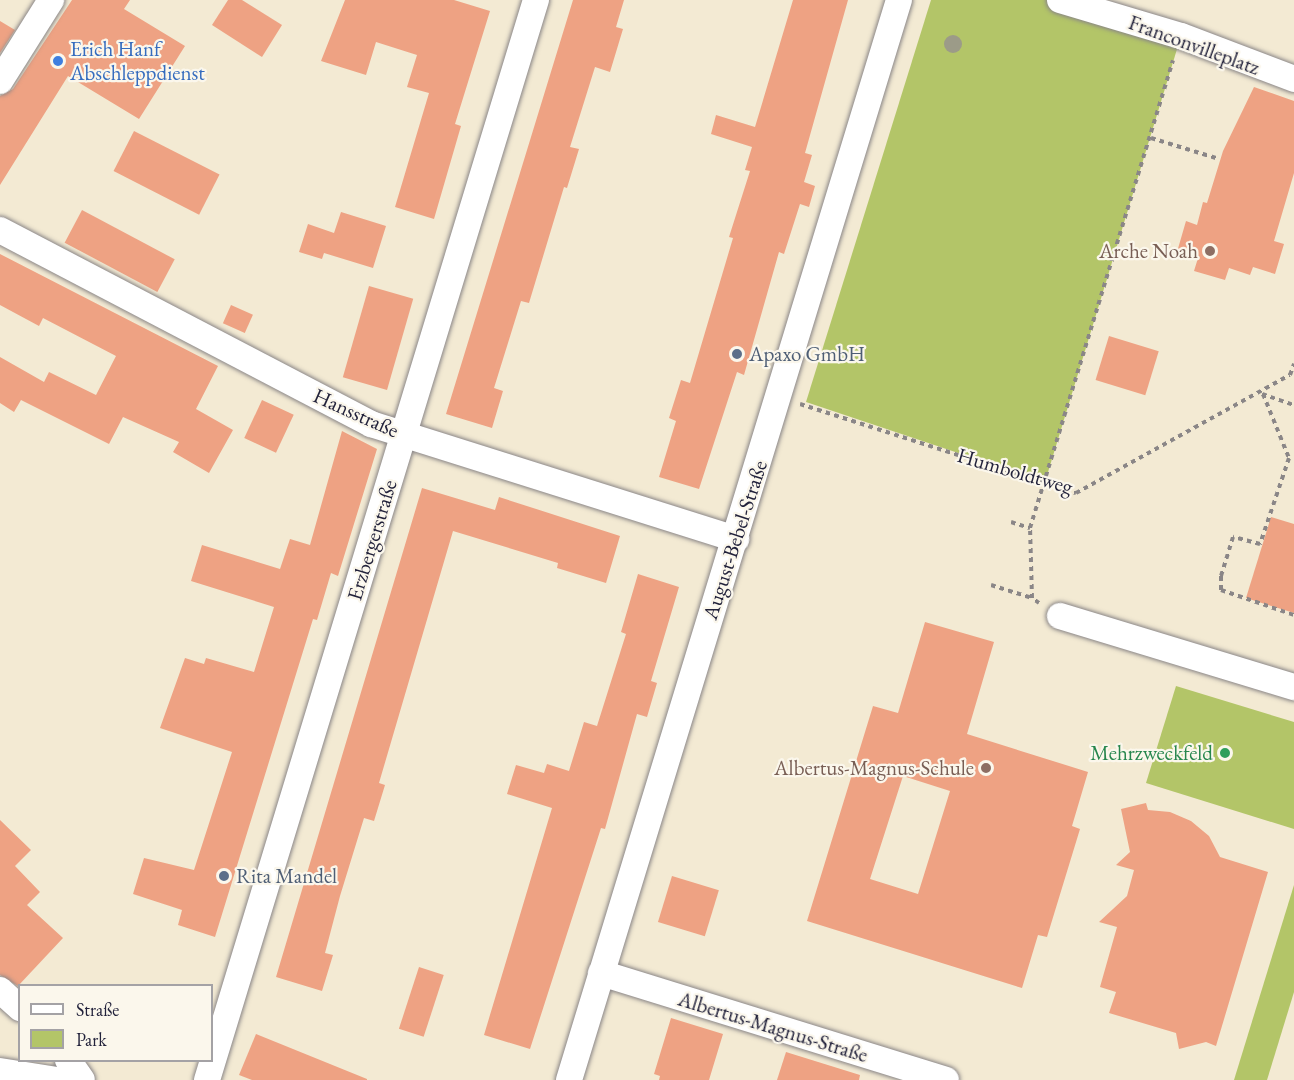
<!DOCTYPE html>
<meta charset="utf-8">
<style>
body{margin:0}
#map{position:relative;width:1294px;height:1080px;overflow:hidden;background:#f3ead3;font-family:"EB Garamond",serif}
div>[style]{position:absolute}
.green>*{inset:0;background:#b3c568}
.building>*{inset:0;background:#eea283;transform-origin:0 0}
.path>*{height:4px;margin-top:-2px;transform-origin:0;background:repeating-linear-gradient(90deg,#8a8687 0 4.5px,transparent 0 9px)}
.roads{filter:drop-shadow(0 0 2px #8a8687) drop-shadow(0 0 2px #8a8687)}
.minor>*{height:26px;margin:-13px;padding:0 13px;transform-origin:13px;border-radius:13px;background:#fff}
.trees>*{width:18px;height:18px;margin:-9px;border-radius:50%;background:#9c9b88}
.dots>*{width:16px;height:16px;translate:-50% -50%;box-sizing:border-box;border:3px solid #fbf7ec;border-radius:50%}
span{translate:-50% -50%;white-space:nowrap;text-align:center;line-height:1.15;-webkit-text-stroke:4.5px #fbf7ec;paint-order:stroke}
.street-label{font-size:21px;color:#22223b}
.shop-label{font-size:21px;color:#366cbe}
.left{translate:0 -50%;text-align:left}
.education-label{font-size:21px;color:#785e54}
.right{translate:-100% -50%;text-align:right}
.service-label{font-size:21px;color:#4e5e75}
.leisure-label{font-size:21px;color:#27864d}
.legend{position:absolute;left:18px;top:984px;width:195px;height:78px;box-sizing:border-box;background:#fbf7ec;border:2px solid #a4a2a5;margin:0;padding:8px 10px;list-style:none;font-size:18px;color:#22223b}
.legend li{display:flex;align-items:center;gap:12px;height:30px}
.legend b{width:30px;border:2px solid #a4a2a5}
</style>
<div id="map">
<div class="green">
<i style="clip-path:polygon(931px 0,1060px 0,1181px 36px,1045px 482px,806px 402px)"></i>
<i style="clip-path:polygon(1176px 686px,1294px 722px,1294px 829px,1146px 783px)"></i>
<i style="clip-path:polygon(1294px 885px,1294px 992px,1267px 1080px,1234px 1080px)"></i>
</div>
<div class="building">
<i style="clip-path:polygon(72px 0,130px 0,124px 9px,185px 46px,139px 119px,68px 76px,0 185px,0 96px,13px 89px)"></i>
<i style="clip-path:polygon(228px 0,242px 0,282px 25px,262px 57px,212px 25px)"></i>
<i style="clip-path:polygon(345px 0,454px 0,490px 11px,455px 124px,461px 126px,434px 219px,395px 207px,429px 93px,407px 87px,417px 55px,376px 42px,366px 75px,321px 61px)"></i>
<i style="clip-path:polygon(573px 0,624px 0,616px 27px,623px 29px,610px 72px,595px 67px,570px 147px,579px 149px,567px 188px,564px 187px,529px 303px,521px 301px,494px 388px,503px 391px,492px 428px,446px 414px)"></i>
<i style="clip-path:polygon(793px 0,848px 0,805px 153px,812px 155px,804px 182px,815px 186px,809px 207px,800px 204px,784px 254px,779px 252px,744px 375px,737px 372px,699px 489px,659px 477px,676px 421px,669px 418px,681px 380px,690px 383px,733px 238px,729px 237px,750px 171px,745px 170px,752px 147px,711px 134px,716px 115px,755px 127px)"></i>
<i style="clip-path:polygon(0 21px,15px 30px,0 53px)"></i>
<i style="clip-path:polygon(1254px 87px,1294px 101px,1294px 173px,1274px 241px,1284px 244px,1275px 274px,1253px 267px,1250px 275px,1229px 268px,1225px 280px,1194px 271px,1198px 258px,1177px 252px,1186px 221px,1197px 225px,1203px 202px,1207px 203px,1223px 151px)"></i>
<i style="left:134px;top:131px;width:96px;height:45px;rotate:27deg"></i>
<i style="left:82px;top:210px;width:105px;height:37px;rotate:28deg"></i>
<i style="clip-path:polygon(341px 212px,386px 226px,373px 268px,324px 253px,322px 259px,299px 252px,308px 224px,334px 233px)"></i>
<i style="clip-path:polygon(0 254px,218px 366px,196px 409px,233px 430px,209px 473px,173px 452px,179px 442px,123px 417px,109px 444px,21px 400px,14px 412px,0 403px,0 357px,44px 382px,49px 372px,96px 395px,116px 356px,43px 318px,39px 326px,0 305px)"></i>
<i style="left:369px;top:286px;width:46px;height:95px;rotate:16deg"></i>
<i style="left:231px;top:305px;width:24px;height:20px;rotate:24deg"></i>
<i style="left:1109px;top:336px;width:52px;height:46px;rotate:17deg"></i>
<i style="left:262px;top:400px;width:35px;height:42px;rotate:25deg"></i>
<i style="clip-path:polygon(342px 431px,377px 449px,338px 576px,331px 573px,317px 620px,313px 619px,215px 937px,178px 925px,182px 910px,133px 894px,144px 858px,194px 870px,232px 752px,160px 728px,185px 658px,204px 664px,206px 658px,254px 672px,274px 607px,191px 581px,202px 545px,280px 569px,290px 539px,310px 545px)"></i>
<i style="clip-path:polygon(422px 488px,495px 510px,499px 497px,620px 536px,606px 583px,557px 568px,558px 563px,453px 531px,379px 783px,385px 785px,374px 821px,364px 818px,340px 896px,325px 953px,333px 955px,322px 991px,276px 977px)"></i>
<i style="clip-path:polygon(1271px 517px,1294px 524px,1294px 613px,1246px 598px)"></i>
<i style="clip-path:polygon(638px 574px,679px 587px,651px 681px,657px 683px,647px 717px,637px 714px,605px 829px,601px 828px,530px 1049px,484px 1035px,552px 808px,507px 794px,516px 765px,544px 773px,547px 764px,569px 771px,584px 722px,597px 726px,626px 634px,621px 632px)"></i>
<i style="clip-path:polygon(evenodd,925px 622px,994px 642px,967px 734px,1088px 772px,1072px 826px,1080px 829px,1047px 937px,1038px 935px,1022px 988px,807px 921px,873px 706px,898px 713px,925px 622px,903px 776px,950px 791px,918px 894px,870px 879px,903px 776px)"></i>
<i style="clip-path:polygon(1146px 803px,1148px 810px,1170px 812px,1191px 821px,1209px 836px,1220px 857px,1268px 872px,1216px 1046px,1206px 1042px,1179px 1049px,1176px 1033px,1109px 1013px,1116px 992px,1100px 987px,1117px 927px,1099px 922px,1127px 896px,1134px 870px,1116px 865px,1130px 852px,1121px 809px)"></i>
<i style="clip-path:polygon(0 820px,31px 850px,15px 866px,40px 892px,27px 905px,63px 938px,18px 986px,0 975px)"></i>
<i style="left:672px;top:876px;width:49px;height:48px;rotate:17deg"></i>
<i style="left:419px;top:967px;width:26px;height:65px;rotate:18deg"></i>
<i style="clip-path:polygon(671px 1018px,723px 1034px,709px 1080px,659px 1080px,660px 1076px,654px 1074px)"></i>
<i style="clip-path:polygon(256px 1034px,367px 1079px,367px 1080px,252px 1080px,239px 1075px)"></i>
<i style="clip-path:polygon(786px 1052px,860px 1075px,859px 1080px,777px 1080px)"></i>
</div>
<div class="path">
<i style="left:1151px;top:138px;width:68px;rotate:17.1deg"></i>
<i style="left:1262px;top:394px;width:34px;rotate:19deg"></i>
<i style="left:1263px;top:394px;width:69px;rotate:67.9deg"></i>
<i style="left:1289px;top:458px;width:91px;rotate:108.6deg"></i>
<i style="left:1260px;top:544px;width:28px;rotate:-165deg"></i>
<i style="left:1233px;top:537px;width:41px;rotate:107.1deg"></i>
<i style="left:1221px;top:576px;width:14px;rotate:90deg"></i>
<i style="left:1221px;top:590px;width:77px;rotate:18.9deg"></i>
<i style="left:800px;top:404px;width:290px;rotate:17.9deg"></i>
<i style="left:1076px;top:493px;width:244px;rotate:-28.9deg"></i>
<i style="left:1290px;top:375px;width:12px;rotate:-70deg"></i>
<i style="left:1011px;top:522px;width:20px;rotate:18deg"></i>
<i style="left:991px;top:585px;width:43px;rotate:17.6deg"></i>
<i style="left:1039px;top:603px;width:9px;rotate:-144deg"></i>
<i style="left:1032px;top:598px;width:70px;rotate:-91.6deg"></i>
<i style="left:1030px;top:528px;width:489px;rotate:-73deg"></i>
</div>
<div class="roads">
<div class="minor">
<i style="left:1060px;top:0;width:126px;rotate:16.6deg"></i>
<i style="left:1181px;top:36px;width:121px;rotate:20.8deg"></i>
<i style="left:0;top:81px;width:96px;rotate:-57.8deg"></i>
<i style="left:0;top:230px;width:419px;rotate:27.6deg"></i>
<i style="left:371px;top:424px;width:383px;rotate:17.5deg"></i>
<i style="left:1060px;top:616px;width:245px;rotate:16.9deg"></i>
<i style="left:601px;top:973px;width:361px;rotate:17.2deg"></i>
<i style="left:0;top:990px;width:27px;rotate:42deg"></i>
<i style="left:68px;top:1060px;width:24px;rotate:55deg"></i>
<i style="left:0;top:1071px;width:58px;rotate:9deg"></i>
<i style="left:207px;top:1080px;width:1129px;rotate:-73.06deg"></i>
<i style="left:569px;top:1080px;width:1129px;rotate:-73.01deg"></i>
</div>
</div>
<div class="trees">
<i style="left:953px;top:44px"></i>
</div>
<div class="dots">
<i style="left:58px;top:61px;background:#3f7fe0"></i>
<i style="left:1210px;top:251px;background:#8d6e63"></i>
<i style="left:737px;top:354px;background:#5c6f8a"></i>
<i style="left:1225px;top:753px;background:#2e9e5b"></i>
<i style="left:986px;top:768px;background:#8d6e63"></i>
<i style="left:224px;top:876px;background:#5c6f8a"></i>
</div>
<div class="street-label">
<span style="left:1194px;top:45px;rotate:20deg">Franconvilleplatz</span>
<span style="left:356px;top:413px;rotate:24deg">Hansstraße</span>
<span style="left:1015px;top:471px;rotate:16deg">Humboldtweg</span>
<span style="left:372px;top:540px;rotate:-73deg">Erzbergerstraße</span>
<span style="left:735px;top:540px;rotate:-72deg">August-Bebel-Straße</span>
<span style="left:773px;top:1027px;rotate:17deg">Albertus-Magnus-Straße</span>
</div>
<div class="shop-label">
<span class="left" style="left:70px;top:61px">Erich Hanf<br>Abschleppdienst</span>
</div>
<div class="education-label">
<span class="right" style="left:1198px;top:251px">Arche Noah</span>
<span class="right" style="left:974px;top:768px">Albertus-Magnus-Schule</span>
</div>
<div class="service-label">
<span class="left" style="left:749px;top:354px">Apaxo GmbH</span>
<span class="left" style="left:236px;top:876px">Rita Mandel</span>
</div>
<div class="leisure-label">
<span class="right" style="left:1213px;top:753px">Mehrzweckfeld</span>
</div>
<ul class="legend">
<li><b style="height:8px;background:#fff"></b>Straße</li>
<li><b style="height:16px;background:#b3c568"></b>Park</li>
</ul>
</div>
